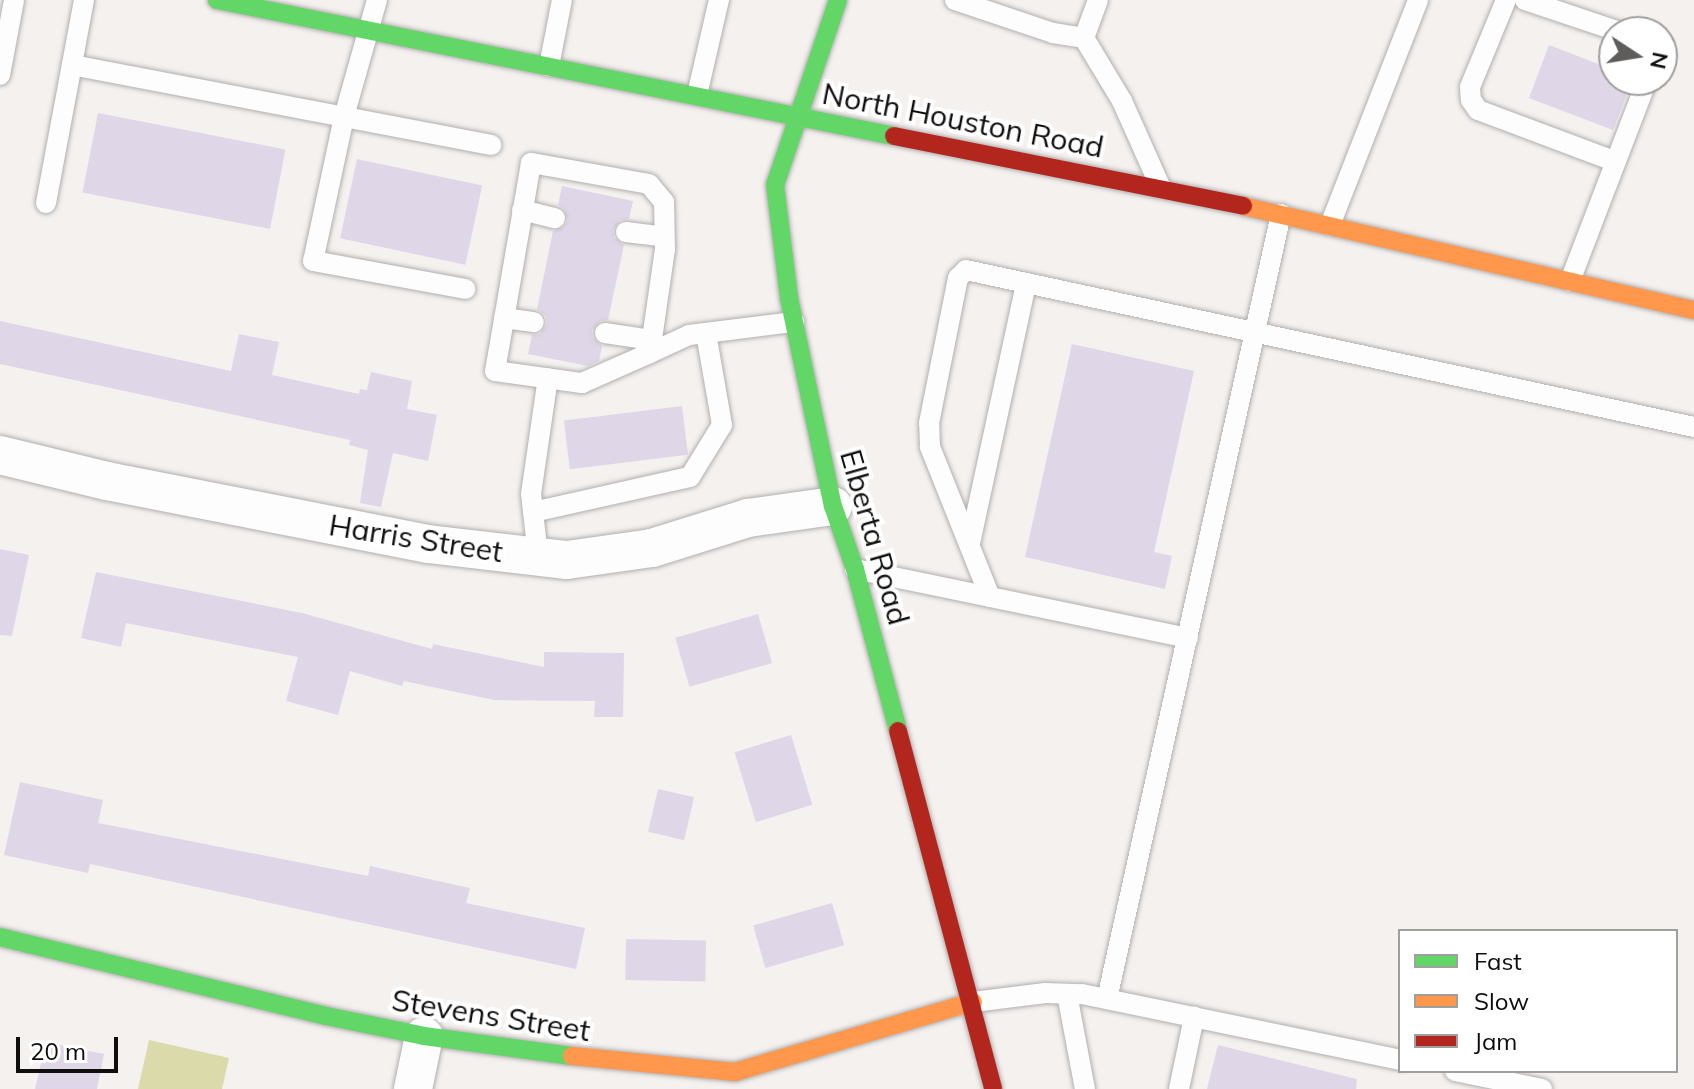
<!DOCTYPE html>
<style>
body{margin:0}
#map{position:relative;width:1694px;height:1089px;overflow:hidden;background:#f4f1ef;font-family:Mulish,sans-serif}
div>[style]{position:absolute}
.green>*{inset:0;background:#dadaaa}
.building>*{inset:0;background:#dfd7e7;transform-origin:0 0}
.roads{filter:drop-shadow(0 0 2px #b1afae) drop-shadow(0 0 2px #b1afae)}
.lane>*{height:20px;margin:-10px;padding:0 10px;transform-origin:10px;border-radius:10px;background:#fdfdfd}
.street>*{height:38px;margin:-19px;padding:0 19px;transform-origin:19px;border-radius:19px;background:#fdfdfd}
.fast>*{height:18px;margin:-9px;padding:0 9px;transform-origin:9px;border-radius:9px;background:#63d668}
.slow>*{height:18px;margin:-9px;padding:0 9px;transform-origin:9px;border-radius:9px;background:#ff974d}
.jam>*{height:18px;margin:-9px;padding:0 9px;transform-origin:9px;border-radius:9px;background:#b3261e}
span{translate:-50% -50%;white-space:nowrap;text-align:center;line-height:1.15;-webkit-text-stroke:8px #fff;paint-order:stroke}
.street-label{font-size:30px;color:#0f0e0d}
.legend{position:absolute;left:1398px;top:929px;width:280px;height:144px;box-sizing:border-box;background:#fff;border:2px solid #9f9f9e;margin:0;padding:10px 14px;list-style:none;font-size:24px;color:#0f0e0d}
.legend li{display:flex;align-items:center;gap:16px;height:40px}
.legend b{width:40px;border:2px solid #9f9f9e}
.north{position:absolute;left:1598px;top:16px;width:80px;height:80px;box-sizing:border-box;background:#fff;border:2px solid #9f9f9e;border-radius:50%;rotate:102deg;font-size:22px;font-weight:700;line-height:32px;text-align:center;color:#0f0e0d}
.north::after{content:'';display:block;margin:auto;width:28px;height:36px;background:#5f5d5c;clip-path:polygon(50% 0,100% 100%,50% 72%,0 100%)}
.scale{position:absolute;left:16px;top:1037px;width:102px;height:36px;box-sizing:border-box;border:4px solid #0f0e0d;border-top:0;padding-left:10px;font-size:24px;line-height:28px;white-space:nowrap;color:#0f0e0d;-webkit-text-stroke:6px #fff;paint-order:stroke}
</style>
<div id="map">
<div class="green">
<i style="clip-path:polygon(149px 1040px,229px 1058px,222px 1089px,138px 1089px)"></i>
</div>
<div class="building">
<i style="clip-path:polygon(1549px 45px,1614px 70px,1614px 80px,1632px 80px,1613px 130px,1529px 98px)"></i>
<i style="left:98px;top:113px;width:191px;height:81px;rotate:11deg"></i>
<i style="left:357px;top:159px;width:128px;height:81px;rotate:12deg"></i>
<i style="clip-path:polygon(562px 186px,633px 201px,629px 219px,620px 220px,613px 230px,614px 238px,624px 245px,608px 320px,600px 321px,592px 330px,593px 338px,602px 346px,599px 361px,588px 366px,528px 354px,532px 335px,540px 334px,547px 324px,546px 316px,537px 309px,553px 231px,564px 227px,568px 220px,564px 209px,558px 205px)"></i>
<i style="clip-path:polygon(0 321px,231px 371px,239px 334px,279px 342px,272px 375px,359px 394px,360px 389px,367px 390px,371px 372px,412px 381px,407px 409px,437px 415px,428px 461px,393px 453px,381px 507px,360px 503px,368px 450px,349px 445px,350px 440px,0 364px)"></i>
<i style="clip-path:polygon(1072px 344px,1194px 371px,1154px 552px,1172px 556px,1165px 589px,1025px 557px)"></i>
<i style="left:682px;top:406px;width:49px;height:119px;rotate:83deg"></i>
<i style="clip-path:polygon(0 549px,29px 555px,12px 636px,0 635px)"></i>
<i style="clip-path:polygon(96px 572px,302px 613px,432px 649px,433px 644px,544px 667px,544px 652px,624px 653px,623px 717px,594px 717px,595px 701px,494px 700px,404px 681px,402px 686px,350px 671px,338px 715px,286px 701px,298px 657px,126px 623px,121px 647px,81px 638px)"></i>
<i style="left:758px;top:614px;width:51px;height:86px;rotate:74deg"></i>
<i style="left:791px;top:735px;width:73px;height:59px;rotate:73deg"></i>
<i style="clip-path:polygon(20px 782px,103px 800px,98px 823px,368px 876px,370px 866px,470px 888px,466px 903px,585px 928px,576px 969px,90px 864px,88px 873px,4px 855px)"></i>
<i style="left:658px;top:789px;width:37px;height:44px;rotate:13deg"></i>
<i style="left:832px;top:903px;width:44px;height:82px;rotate:74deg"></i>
<i style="left:626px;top:939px;width:80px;height:41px;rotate:1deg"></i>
<i style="clip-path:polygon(46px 1042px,104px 1054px,97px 1089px,35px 1089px)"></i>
<i style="clip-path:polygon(1218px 1045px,1357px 1079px,1356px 1089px,1207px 1089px)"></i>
</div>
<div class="roads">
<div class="lane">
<i style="left:377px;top:0;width:122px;rotate:105.8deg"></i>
<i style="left:344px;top:117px;width:147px;rotate:102.1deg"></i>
<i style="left:313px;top:261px;width:155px;rotate:10.4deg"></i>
<i style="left:955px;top:0;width:103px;rotate:18.6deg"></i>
<i style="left:1053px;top:33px;width:31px;rotate:9deg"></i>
<i style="left:1084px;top:38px;width:74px;rotate:58.9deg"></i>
<i style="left:1122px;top:101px;width:95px;rotate:65.9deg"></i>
<i style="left:1506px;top:0;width:94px;rotate:112.5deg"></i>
<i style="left:1470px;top:87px;width:13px;rotate:86deg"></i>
<i style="left:1471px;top:100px;width:12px;rotate:55deg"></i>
<i style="left:1478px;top:110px;width:147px;rotate:20.6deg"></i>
<i style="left:1525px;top:0;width:100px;rotate:18.6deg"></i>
<i style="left:1084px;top:38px;width:40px;rotate:-69.8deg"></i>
<i style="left:72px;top:65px;width:427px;rotate:10.8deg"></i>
<i style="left:549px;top:66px;width:67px;rotate:-78.9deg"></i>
<i style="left:0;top:75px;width:76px;rotate:-79.4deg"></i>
<i style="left:697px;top:95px;width:98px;rotate:-77deg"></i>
<i style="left:46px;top:203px;width:207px;rotate:-79.4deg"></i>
<i style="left:522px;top:210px;width:34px;rotate:14deg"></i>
<i style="left:1330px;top:225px;width:242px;rotate:-68.6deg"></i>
<i style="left:626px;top:232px;width:38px;rotate:7deg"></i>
<i style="left:1570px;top:281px;width:215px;rotate:-69deg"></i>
<i style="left:504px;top:318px;width:30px;rotate:8deg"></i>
<i style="left:605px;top:333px;width:48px;rotate:8.5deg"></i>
<i style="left:650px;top:353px;width:105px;rotate:-81.8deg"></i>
<i style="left:665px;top:249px;width:47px;rotate:-91.2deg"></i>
<i style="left:664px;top:202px;width:23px;rotate:-130deg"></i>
<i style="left:649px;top:184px;width:120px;rotate:-169.9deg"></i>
<i style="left:531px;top:163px;width:211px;rotate:99.8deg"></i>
<i style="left:495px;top:371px;width:88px;rotate:7.9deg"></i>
<i style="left:582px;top:383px;width:74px;rotate:-23.8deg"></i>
<i style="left:650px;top:353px;width:43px;rotate:-24.8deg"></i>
<i style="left:689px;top:335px;width:106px;rotate:-7.1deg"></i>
<i style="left:533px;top:512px;width:161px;rotate:-12.6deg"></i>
<i style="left:690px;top:477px;width:61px;rotate:-58.4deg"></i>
<i style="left:722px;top:425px;width:93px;rotate:-99.9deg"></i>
<i style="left:970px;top:543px;width:266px;rotate:-77.8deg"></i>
<i style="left:538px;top:556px;width:62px;rotate:-96.4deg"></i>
<i style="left:531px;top:494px;width:117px;rotate:-81.7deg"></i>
<i style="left:855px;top:569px;width:340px;rotate:11.7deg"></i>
<i style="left:990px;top:597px;width:162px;rotate:-111.8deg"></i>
<i style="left:930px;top:447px;width:24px;rotate:-92deg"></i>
<i style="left:929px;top:423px;width:148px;rotate:-78.7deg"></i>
<i style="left:958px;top:278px;width:11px;rotate:-45deg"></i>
<i style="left:966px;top:270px;width:745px;rotate:12.17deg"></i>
<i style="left:1067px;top:994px;width:97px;rotate:79.3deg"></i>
<i style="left:1107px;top:999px;width:804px;rotate:-77.5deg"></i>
<i style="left:973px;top:1002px;width:73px;rotate:-7.1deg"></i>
<i style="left:1045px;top:993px;width:37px;rotate:2deg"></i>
<i style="left:1082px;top:994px;width:325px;rotate:11.7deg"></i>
<i style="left:1455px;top:1071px;width:89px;rotate:11.7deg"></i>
<i style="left:1179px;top:1089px;width:74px;rotate:-78.2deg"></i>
</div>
<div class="street">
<i style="left:0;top:455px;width:110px;rotate:13.7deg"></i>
<i style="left:107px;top:481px;width:327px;rotate:11.1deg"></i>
<i style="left:428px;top:544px;width:140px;rotate:6.6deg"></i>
<i style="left:567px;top:560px;width:86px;rotate:-8deg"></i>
<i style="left:652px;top:548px;width:101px;rotate:-17.4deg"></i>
<i style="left:748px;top:518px;width:86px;rotate:-8deg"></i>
<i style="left:413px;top:1089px;width:54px;rotate:-78.3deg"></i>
</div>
<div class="fast">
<i style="left:217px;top:0;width:691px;rotate:11.36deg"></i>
<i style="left:838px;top:0;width:195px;rotate:108.8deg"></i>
<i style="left:775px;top:185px;width:114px;rotate:82.9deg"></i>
<i style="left:789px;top:298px;width:213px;rotate:78.1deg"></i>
<i style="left:833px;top:506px;width:67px;rotate:70.8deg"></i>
<i style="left:855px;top:569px;width:168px;rotate:75.1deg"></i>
<i style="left:0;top:937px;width:335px;rotate:13.6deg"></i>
<i style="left:326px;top:1016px;width:100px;rotate:11.5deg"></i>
<i style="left:424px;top:1036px;width:149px;rotate:7.7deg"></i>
</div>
<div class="slow">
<i style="left:1243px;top:206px;width:463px;rotate:13deg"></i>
<i style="left:572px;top:1056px;width:164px;rotate:5.6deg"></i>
<i style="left:735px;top:1072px;width:248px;rotate:-16.4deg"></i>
</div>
<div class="jam">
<i style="left:894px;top:136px;width:356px;rotate:11.3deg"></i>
<i style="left:898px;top:731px;width:370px;rotate:75.1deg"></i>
</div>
</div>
<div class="street-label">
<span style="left:963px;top:120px;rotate:11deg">North Houston Road</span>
<span style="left:875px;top:537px;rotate:74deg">Elberta Road</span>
<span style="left:416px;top:538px;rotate:9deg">Harris Street</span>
<span style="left:491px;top:1015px;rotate:9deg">Stevens Street</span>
</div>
<ul class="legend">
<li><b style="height:10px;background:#63d668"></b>Fast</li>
<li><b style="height:10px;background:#ff974d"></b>Slow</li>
<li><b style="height:10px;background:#b3261e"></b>Jam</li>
</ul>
<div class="north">N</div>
<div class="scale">20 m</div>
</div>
